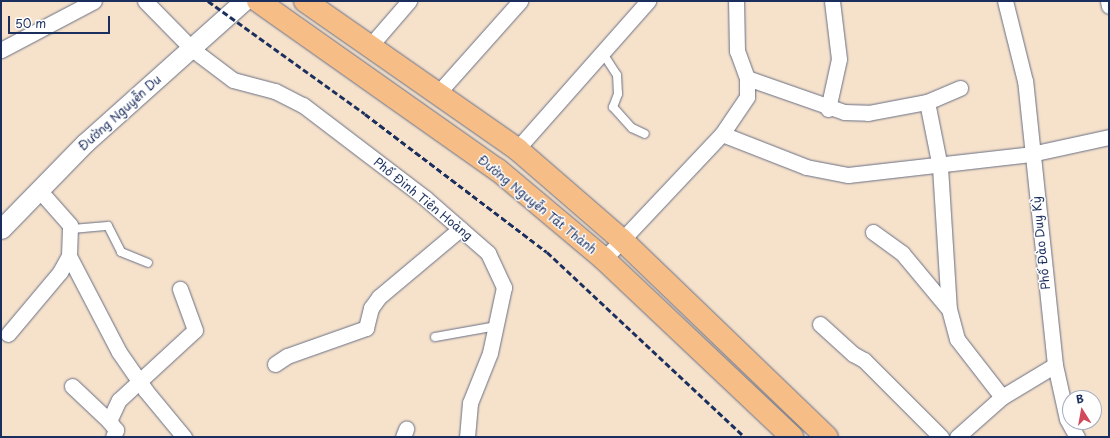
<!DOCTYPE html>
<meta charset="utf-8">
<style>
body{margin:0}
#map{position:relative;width:1110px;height:438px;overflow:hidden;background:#f6e2cb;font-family:"Playpen Sans",sans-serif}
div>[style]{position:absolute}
.roads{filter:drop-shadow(0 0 1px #686e84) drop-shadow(0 0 1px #686e84)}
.service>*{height:8px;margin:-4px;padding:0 4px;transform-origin:4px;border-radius:4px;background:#fff}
.minor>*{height:15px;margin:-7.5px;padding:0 7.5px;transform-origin:7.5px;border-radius:7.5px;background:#fff}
.tertiary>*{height:19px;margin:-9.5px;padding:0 9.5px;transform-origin:9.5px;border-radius:9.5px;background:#fff}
.primary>*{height:22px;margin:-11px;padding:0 11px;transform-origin:11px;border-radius:11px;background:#f6be86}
.rail>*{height:3px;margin-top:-1.5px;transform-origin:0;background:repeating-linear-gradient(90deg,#1b2f5e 0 6px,transparent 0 9px)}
span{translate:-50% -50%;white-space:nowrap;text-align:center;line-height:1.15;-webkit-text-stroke:3px #fff;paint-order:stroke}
.street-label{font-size:12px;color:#1b2f5e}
.frame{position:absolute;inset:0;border:2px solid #1b2f5e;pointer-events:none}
.north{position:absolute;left:1062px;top:390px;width:40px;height:40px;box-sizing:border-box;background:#fff;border:1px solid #a4acbf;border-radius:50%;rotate:349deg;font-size:11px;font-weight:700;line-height:16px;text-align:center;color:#1b2f5e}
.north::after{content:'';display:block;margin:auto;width:14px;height:18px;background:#d1495b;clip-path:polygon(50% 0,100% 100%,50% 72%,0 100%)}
.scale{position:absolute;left:8px;top:16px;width:102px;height:18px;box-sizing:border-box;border:2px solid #1b2f5e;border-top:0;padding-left:5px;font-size:12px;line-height:14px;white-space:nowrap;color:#1b2f5e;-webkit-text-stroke:3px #fff;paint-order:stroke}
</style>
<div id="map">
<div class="roads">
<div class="service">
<i style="left:602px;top:52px;width:27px;rotate:57deg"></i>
<i style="left:617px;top:75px;width:19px;rotate:87deg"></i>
<i style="left:618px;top:94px;width:14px;rotate:111deg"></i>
<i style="left:613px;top:107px;width:28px;rotate:48deg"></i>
<i style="left:632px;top:128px;width:14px;rotate:25deg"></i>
<i style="left:72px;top:229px;width:36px;rotate:-5deg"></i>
<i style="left:108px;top:226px;width:29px;rotate:63deg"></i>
<i style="left:121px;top:252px;width:29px;rotate:22deg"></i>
<i style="left:435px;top:337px;width:63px;rotate:-10.1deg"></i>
</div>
<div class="minor">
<i style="left:145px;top:1px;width:67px;rotate:45.6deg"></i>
<i style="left:192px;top:49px;width:51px;rotate:37.1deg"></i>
<i style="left:233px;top:80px;width:43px;rotate:14.7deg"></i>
<i style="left:275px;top:91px;width:31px;rotate:27deg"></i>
<i style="left:303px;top:105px;width:153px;rotate:37.3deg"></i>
<i style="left:425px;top:198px;width:84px;rotate:41.1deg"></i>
<i style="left:488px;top:253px;width:38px;rotate:65deg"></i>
<i style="left:504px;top:287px;width:67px;rotate:102deg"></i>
<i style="left:490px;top:353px;width:54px;rotate:111.8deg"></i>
<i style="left:470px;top:403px;width:34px;rotate:95deg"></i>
<i style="left:1108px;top:1px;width:5px;rotate:79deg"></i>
<i style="left:370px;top:46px;width:60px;rotate:-49.1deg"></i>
<i style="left:1px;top:50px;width:105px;rotate:-27.8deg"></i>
<i style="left:747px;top:78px;width:103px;rotate:19.3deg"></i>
<i style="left:844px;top:112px;width:24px;rotate:2deg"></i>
<i style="left:868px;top:113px;width:60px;rotate:-10.6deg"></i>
<i style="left:927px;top:102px;width:66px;rotate:78.7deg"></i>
<i style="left:940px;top:167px;width:142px;rotate:86.4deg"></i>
<i style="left:949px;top:309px;width:31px;rotate:75deg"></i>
<i style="left:957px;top:339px;width:73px;rotate:52.2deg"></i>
<i style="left:439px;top:92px;width:122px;rotate:-48.3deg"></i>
<i style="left:927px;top:102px;width:36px;rotate:-23deg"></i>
<i style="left:828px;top:109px;width:51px;rotate:-77.6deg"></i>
<i style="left:839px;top:59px;width:58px;rotate:-96.9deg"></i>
<i style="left:722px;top:134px;width:90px;rotate:21.4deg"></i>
<i style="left:806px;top:167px;width:43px;rotate:10.8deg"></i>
<i style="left:848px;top:175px;width:184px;rotate:-6.5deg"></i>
<i style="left:1031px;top:154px;width:80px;rotate:-12.3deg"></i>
<i style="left:517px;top:149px;width:198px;rotate:-48.5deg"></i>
<i style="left:873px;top:232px;width:36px;rotate:36deg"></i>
<i style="left:902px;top:253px;width:70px;rotate:50.2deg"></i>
<i style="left:69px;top:256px;width:108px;rotate:62.5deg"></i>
<i style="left:119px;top:352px;width:47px;rotate:55.3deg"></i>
<i style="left:146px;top:391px;width:60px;rotate:50.4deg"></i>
<i style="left:604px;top:259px;width:172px;rotate:-46.7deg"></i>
<i style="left:722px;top:134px;width:45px;rotate:-56deg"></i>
<i style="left:747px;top:97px;width:19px;rotate:-90deg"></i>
<i style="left:747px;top:78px;width:29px;rotate:-110deg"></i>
<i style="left:737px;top:51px;width:50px;rotate:-91.1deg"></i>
<i style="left:820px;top:324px;width:45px;rotate:42.3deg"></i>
<i style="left:853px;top:354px;width:13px;rotate:29deg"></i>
<i style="left:864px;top:360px;width:109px;rotate:45deg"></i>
<i style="left:8px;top:334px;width:81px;rotate:-50deg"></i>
<i style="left:60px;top:272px;width:18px;rotate:-61deg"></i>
<i style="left:69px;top:256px;width:31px;rotate:-88deg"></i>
<i style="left:70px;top:225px;width:47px;rotate:-131.5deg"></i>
<i style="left:275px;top:364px;width:14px;rotate:-34deg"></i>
<i style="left:287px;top:356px;width:84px;rotate:-19.5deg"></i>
<i style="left:366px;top:328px;width:21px;rotate:-76deg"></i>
<i style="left:371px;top:308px;width:14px;rotate:-54deg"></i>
<i style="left:379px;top:297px;width:106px;rotate:-40deg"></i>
<i style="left:1055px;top:365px;width:55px;rotate:77.5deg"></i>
<i style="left:1067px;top:419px;width:21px;rotate:61deg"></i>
<i style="left:72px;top:386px;width:51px;rotate:43.4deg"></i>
<i style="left:113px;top:437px;width:8px;rotate:-67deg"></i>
<i style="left:116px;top:430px;width:11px;rotate:-128deg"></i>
<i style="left:109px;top:421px;width:23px;rotate:-65deg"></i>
<i style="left:119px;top:400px;width:103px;rotate:-42.6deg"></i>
<i style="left:195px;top:330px;width:44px;rotate:-110.1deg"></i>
<i style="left:403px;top:437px;width:9px;rotate:-69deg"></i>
<i style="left:957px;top:437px;width:60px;rotate:-41.6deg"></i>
<i style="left:1002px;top:397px;width:62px;rotate:-31.1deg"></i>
<i style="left:1055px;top:365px;width:286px;rotate:-96deg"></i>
<i style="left:1025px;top:81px;width:82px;rotate:-104deg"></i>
</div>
<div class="tertiary">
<i style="left:1px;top:229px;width:120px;rotate:-45.7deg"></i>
<i style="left:85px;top:143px;width:213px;rotate:-41.8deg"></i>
</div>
<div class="primary">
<i style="left:258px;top:1px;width:294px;rotate:35.2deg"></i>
<i style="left:498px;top:170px;width:138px;rotate:40deg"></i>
<i style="left:604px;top:259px;width:259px;rotate:43.4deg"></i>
<i style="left:305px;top:1px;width:259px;rotate:34.9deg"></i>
<i style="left:517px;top:149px;width:139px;rotate:40.9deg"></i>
<i style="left:622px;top:240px;width:284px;rotate:43.9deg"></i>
</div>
</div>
<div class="rail">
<i style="left:208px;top:1px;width:193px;rotate:35.7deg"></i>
<i style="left:365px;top:114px;width:228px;rotate:37.2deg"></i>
<i style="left:547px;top:252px;width:271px;rotate:43.1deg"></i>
</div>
<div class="street-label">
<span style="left:120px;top:113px;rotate:-42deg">Đường Nguyễn Du</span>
<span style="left:423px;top:199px;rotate:39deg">Phố Đinh Tiên Hoàng</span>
<span style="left:537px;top:205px;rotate:39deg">Đường Nguyễn Tất Thành</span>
<span style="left:1041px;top:243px;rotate:-96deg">Phố Đào Duy Kỳ</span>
</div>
<div class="frame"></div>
<div class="north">B</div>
<div class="scale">50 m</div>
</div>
